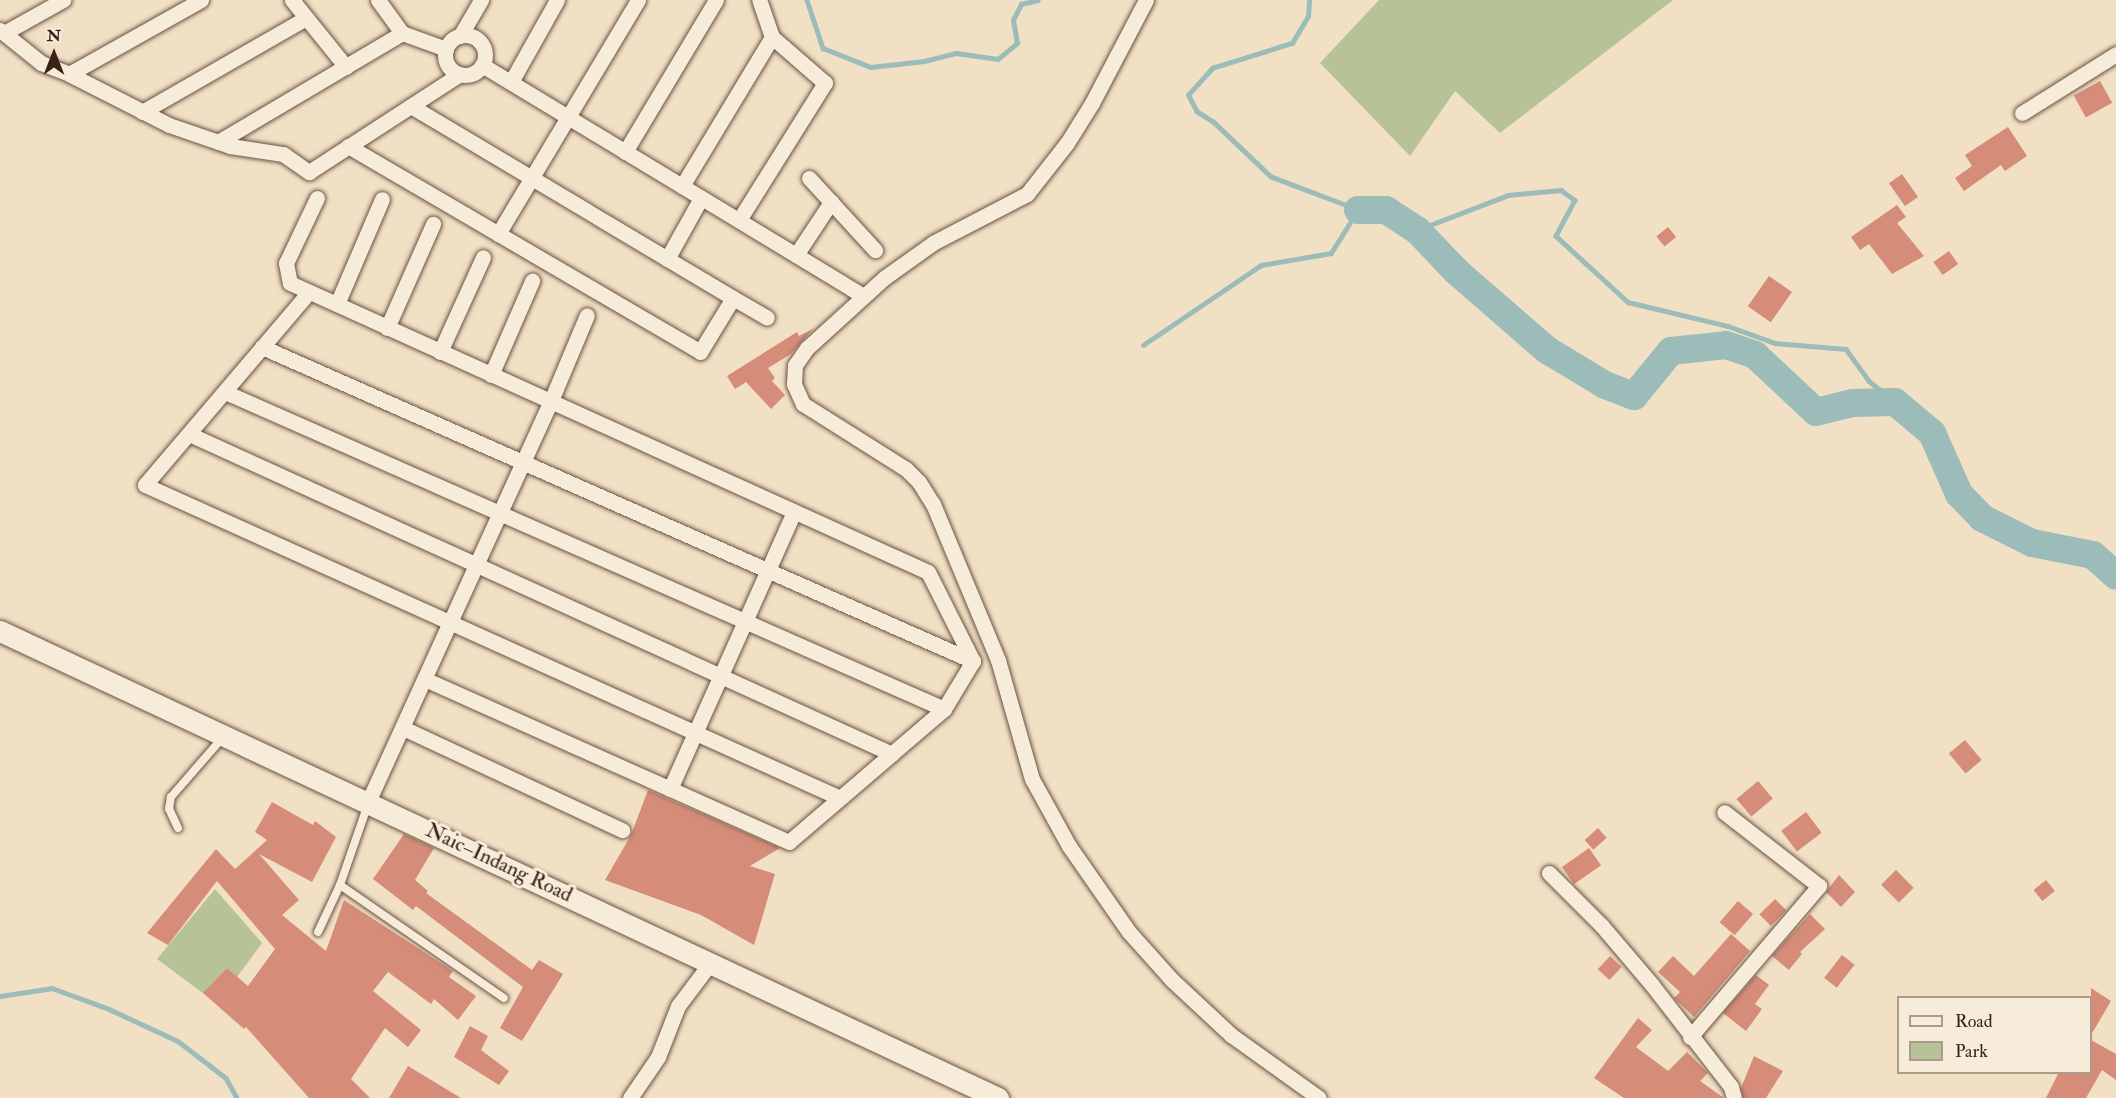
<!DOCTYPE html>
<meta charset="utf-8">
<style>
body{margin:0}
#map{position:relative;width:2116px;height:1098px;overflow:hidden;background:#f2e0c5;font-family:"IM FELL Double Pica",serif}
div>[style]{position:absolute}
.green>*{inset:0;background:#b7c397}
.stream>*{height:4.5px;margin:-2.25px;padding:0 2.25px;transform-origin:2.25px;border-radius:2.25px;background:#9cbcb9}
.river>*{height:28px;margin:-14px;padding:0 14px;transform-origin:14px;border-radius:14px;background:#9cbcb9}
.building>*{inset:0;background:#d58c79;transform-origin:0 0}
.roads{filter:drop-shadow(0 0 2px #685242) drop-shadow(0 0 2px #685242)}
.lane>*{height:8px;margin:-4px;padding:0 4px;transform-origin:4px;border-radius:4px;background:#f7ebd9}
.street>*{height:15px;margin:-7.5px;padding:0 7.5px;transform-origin:7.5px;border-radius:7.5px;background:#f7ebd9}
.street>.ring{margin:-7.5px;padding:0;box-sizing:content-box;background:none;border:15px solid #f7ebd9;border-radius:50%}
.secondary>*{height:21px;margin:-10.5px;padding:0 10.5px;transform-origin:10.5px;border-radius:10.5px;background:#f7ebd9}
span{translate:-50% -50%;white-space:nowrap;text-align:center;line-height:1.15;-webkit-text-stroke:6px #f7ebd9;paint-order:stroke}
.street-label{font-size:21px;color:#3a2217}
.legend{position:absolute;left:1897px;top:996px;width:195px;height:78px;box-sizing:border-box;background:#f7ebd9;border:2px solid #ab9b8b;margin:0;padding:8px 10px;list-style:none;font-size:18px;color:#3a2217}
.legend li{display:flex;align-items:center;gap:12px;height:30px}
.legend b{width:30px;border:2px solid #ab9b8b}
.north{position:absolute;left:24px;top:24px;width:60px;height:60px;-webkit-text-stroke:4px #f7ebd9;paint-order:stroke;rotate:0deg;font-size:16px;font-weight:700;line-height:24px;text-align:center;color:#3a2217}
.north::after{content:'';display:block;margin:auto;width:21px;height:27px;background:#3a2217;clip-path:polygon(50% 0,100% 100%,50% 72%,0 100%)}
</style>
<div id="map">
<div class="green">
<i style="clip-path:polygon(1379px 0,1673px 0,1500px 133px,1455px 91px,1410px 156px,1320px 63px)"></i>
<i style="clip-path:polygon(215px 889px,262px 943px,237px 977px,227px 968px,204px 994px,157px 959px)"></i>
</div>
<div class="stream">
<i style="left:807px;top:0;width:51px;rotate:71.6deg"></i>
<i style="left:823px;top:48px;width:52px;rotate:21.6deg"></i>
<i style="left:871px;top:67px;width:53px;rotate:-6.5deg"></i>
<i style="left:924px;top:61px;width:33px;rotate:-14deg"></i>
<i style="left:956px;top:53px;width:42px;rotate:8.1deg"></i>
<i style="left:998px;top:59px;width:25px;rotate:-40deg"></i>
<i style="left:1017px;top:43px;width:23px;rotate:-100deg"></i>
<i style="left:1013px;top:20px;width:18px;rotate:-63deg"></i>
<i style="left:1021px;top:4px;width:17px;rotate:-13deg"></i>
<i style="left:1417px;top:230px;width:97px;rotate:-21deg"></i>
<i style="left:1508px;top:195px;width:53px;rotate:-5.4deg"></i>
<i style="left:1561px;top:190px;width:17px;rotate:36deg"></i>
<i style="left:1575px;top:200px;width:41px;rotate:117.8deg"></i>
<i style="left:1556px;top:236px;width:98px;rotate:42.5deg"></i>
<i style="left:1628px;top:302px;width:103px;rotate:13.5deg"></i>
<i style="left:1728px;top:326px;width:50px;rotate:19.9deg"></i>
<i style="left:1775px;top:343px;width:71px;rotate:4.8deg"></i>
<i style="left:1846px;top:349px;width:39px;rotate:54deg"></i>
<i style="left:1869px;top:381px;width:33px;rotate:39deg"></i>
<i style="left:1143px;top:345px;width:143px;rotate:-34.1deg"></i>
<i style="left:1261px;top:265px;width:71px;rotate:-9.7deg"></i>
<i style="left:1331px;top:253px;width:51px;rotate:-57.9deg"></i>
<i style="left:1358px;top:210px;width:93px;rotate:-159.2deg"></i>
<i style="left:1271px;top:177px;width:80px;rotate:-136.5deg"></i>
<i style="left:1213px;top:122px;width:19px;rotate:-148deg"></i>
<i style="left:1197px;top:112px;width:19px;rotate:-118deg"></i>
<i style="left:1188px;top:95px;width:36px;rotate:-48deg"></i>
<i style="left:1212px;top:68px;width:84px;rotate:-17.4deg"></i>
<i style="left:1292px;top:43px;width:31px;rotate:-59deg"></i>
<i style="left:1308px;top:16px;width:16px;rotate:-86deg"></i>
<i style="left:0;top:996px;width:53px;rotate:-8.7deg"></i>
<i style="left:52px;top:988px;width:61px;rotate:20.2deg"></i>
<i style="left:109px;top:1009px;width:76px;rotate:24.9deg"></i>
<i style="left:178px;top:1041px;width:61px;rotate:37.6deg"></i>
<i style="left:226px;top:1078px;width:23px;rotate:61deg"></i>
</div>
<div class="river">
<i style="left:1358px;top:210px;width:28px"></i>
<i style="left:1386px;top:210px;width:37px;rotate:33deg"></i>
<i style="left:1417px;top:230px;width:57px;rotate:46.4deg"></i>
<i style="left:1456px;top:271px;width:121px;rotate:41deg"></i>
<i style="left:1547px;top:350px;width:68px;rotate:31.1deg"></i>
<i style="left:1605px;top:385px;width:31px;rotate:21deg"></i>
<i style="left:1634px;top:396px;width:58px;rotate:-50.6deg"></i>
<i style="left:1671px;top:351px;width:55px;rotate:-6.2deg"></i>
<i style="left:1726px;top:345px;width:31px;rotate:19deg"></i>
<i style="left:1755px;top:355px;width:83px;rotate:43.1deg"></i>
<i style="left:1816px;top:412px;width:38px;rotate:-14deg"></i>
<i style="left:1853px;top:403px;width:42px;rotate:-1.4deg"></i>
<i style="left:1895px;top:402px;width:48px;rotate:40deg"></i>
<i style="left:1932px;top:433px;width:67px;rotate:66.1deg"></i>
<i style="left:1959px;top:494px;width:33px;rotate:46deg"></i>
<i style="left:1982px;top:518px;width:56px;rotate:26.6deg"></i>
<i style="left:2032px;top:543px;width:62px;rotate:11.1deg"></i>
<i style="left:2093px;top:555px;width:31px;rotate:42deg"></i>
</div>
<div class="building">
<i style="left:2100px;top:81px;width:25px;height:30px;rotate:61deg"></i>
<i style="clip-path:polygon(2008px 127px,2027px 156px,2005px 171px,2001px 165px,1964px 191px,1955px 178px,1972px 166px,1965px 155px)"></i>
<i style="left:1902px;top:174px;width:28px;height:16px;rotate:55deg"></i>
<i style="clip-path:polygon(1897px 205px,1906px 217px,1897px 223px,1924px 256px,1892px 274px,1869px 244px,1860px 250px,1851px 237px)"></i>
<i style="left:1668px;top:227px;width:13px;height:15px;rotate:51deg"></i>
<i style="left:1949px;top:251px;width:16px;height:19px;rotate:55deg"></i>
<i style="left:1769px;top:276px;width:28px;height:37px;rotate:35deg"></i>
<i style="clip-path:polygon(813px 329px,791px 354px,768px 368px,775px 378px,772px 381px,785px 395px,771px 409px,746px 382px,735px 389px,727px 376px,797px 332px,799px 336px)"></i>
<i style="left:1965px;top:740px;width:26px;height:21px;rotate:50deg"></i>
<i style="left:1758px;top:781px;width:23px;height:28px;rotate:50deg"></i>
<i style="clip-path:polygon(648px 790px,780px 848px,750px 866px,775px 874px,754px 945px,701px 915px,605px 880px,631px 835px)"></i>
<i style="clip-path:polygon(272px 802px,313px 825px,315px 821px,336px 837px,312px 882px,259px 854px,299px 900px,282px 915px,326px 951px,344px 900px,453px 971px,449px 977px,476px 996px,458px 1020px,434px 999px,431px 1004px,388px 972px,373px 991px,421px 1030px,408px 1047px,385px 1028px,351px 1079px,370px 1098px,309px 1098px,246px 1027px,244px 1029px,203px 993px,227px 968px,248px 986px,275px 949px,217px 881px,168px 945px,147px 933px,216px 849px,235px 869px,267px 840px,255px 832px)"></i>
<i style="left:1806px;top:812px;width:26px;height:31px;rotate:53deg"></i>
<i style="left:1598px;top:828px;width:13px;height:18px;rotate:48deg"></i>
<i style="clip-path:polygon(404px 834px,434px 848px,415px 880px,428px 891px,426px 893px,532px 970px,539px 960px,563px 974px,522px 1041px,500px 1028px,523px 987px,416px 906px,413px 910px,373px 879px)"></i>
<i style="left:1589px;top:848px;width:21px;height:33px;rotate:55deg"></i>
<i style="left:1896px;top:870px;width:25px;height:21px;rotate:45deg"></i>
<i style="clip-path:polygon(1839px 875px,1855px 892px,1841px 907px,1826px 892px)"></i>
<i style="left:2046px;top:880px;width:14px;height:16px;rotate:51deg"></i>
<i style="left:1775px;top:899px;width:16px;height:22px;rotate:45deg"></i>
<i style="left:1738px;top:901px;width:20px;height:28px;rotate:41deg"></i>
<i style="clip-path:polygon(1810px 914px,1825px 929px,1800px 952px,1802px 954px,1789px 970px,1772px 956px)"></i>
<i style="clip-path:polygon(1731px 934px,1750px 951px,1694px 1017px,1674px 998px,1680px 992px,1658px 972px,1673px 956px,1694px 976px)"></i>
<i style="left:1842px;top:955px;width:16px;height:29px;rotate:38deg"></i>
<i style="left:1610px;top:956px;width:16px;height:18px;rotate:43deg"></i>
<i style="clip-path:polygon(1756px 975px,1769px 985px,1755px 1004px,1762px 1009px,1746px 1031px,1723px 1013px)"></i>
<i style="clip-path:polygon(2091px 988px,2111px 1001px,2091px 1035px)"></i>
<i style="clip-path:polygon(1638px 1018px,1652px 1030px,1636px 1047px,1668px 1071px,1687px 1052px,1708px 1073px,1700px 1081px,1724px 1098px,1624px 1098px,1594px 1078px)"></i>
<i style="clip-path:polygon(470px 1026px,488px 1036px,481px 1050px,509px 1071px,499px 1085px,454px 1057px)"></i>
<i style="clip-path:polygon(2091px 1040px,2116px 1054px,2116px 1080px,2102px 1070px,2086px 1098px,2046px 1098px,2059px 1072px,2091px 1072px)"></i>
<i style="clip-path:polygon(1754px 1056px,1783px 1071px,1766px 1098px,1743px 1098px,1741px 1088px)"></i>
<i style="clip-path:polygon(408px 1066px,461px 1098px,389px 1098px)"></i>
</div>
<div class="roads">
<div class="lane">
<i style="left:178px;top:828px;width:21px;rotate:-115deg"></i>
<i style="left:169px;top:809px;width:12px;rotate:-81deg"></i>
<i style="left:171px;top:797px;width:81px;rotate:-49deg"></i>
<i style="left:340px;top:885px;width:199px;rotate:34.6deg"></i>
<i style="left:318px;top:932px;width:52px;rotate:-64.9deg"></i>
<i style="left:340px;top:885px;width:86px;rotate:-70.9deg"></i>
</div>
<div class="street">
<i style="left:201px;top:0;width:151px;rotate:150.7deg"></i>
<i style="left:69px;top:74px;width:112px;rotate:27deg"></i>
<i style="left:169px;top:125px;width:65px;rotate:19deg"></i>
<i style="left:230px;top:146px;width:54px;rotate:8.6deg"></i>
<i style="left:283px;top:154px;width:32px;rotate:35deg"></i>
<i style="left:309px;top:172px;width:180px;rotate:-33deg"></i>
<i style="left:292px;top:0;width:86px;rotate:51.1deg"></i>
<i style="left:378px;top:0;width:41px;rotate:54deg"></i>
<i style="left:402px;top:33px;width:47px;rotate:20deg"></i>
<i style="left:1146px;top:0;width:116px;rotate:117.7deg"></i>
<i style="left:1092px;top:103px;width:47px;rotate:122deg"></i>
<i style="left:1067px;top:143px;width:65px;rotate:128.1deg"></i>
<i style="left:1027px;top:194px;width:106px;rotate:152.5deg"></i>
<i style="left:933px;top:243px;width:60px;rotate:144.5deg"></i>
<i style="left:884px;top:278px;width:104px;rotate:137.7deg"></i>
<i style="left:807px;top:348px;width:21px;rotate:125deg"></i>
<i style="left:795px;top:365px;width:19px;rotate:93deg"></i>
<i style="left:794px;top:384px;width:22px;rotate:66deg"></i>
<i style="left:803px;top:404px;width:122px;rotate:32.3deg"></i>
<i style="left:906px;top:469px;width:18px;rotate:45deg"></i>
<i style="left:919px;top:482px;width:26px;rotate:58deg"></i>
<i style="left:933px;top:504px;width:169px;rotate:67.4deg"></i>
<i style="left:998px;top:660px;width:124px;rotate:74.1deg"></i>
<i style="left:1032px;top:779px;width:77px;rotate:61.1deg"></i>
<i style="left:1069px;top:846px;width:105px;rotate:55.1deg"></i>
<i style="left:1129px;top:932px;width:64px;rotate:48.1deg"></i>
<i style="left:1172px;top:980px;width:81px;rotate:43deg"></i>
<i style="left:1231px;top:1035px;width:108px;rotate:35.6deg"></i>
<i style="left:0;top:30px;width:53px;rotate:38.8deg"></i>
<i style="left:41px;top:63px;width:30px;rotate:21deg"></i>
<i style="left:4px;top:33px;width:68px;rotate:-29.2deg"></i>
<i class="ring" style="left:445px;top:35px;width:25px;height:25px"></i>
<i style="left:460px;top:36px;width:42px;rotate:-59.7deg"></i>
<i style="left:482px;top:65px;width:446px;rotate:31.2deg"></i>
<i style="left:511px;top:82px;width:94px;rotate:-60.7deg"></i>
<i style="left:142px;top:112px;width:189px;rotate:-29.8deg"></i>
<i style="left:2022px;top:113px;width:111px;rotate:-32.1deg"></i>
<i style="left:218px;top:142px;width:214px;rotate:-30.6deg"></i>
<i style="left:348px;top:146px;width:408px;rotate:30.3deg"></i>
<i style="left:700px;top:352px;width:63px;rotate:-58.6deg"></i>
<i style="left:733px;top:298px;width:375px;rotate:-149.2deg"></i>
<i style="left:625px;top:152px;width:177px;rotate:-59.1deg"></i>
<i style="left:809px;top:178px;width:98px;rotate:47.5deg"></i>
<i style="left:682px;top:186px;width:174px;rotate:-58.9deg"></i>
<i style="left:317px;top:198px;width:72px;rotate:115.5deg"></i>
<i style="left:286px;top:263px;width:20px;rotate:79deg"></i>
<i style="left:290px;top:283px;width:700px;rotate:24.37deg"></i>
<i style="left:928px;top:572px;width:100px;rotate:63.2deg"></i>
<i style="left:973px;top:661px;width:56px;rotate:121.1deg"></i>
<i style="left:944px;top:709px;width:204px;rotate:139.4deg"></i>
<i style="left:789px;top:842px;width:398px;rotate:-155.9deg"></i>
<i style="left:739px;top:220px;width:162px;rotate:-57.9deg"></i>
<i style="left:825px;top:83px;width:70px;rotate:-139deg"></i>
<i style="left:772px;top:37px;width:39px;rotate:-109deg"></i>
<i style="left:498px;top:234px;width:273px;rotate:-59.1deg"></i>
<i style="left:796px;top:255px;width:64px;rotate:-56.6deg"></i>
<i style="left:667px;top:259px;width:70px;rotate:-60.9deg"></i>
<i style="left:309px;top:292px;width:253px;rotate:130.4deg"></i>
<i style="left:145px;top:485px;width:762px;rotate:24.24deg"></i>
<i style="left:733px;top:298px;width:39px;rotate:30deg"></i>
<i style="left:337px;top:304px;width:114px;rotate:-66.8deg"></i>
<i style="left:387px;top:328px;width:114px;rotate:-66.1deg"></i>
<i style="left:262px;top:347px;width:777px;rotate:23.83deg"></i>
<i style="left:440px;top:352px;width:104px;rotate:-65.6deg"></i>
<i style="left:491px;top:375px;width:103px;rotate:-66.4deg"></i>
<i style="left:225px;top:392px;width:786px;rotate:23.79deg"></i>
<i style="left:189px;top:434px;width:772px;rotate:24.47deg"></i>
<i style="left:403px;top:728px;width:242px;rotate:25deg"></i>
<i style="left:670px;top:789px;width:303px;rotate:-65.9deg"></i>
<i style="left:368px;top:802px;width:439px;rotate:-65.5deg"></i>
<i style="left:550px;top:403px;width:95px;rotate:-67.2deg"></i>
<i style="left:1549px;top:873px;width:75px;rotate:45deg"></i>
<i style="left:1602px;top:926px;width:77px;rotate:49.7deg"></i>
<i style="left:1652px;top:985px;width:129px;rotate:52.2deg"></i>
<i style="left:1731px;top:1087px;width:11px;rotate:75deg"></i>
<i style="left:1690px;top:1037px;width:199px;rotate:-49.5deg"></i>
<i style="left:1819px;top:886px;width:120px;rotate:-142.1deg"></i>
<i style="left:630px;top:1098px;width:50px;rotate:-55.7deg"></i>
<i style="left:658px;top:1057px;width:55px;rotate:-68.6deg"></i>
<i style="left:678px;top:1006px;width:55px;rotate:-53.1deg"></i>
</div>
<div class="secondary">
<i style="left:0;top:631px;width:1102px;rotate:25.08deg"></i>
</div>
</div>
<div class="street-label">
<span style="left:499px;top:863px;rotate:25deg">Naic–Indang Road</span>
</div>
<ul class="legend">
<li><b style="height:8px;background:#f7ebd9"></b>Road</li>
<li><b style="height:16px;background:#b7c397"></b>Park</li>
</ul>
<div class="north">N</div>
</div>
